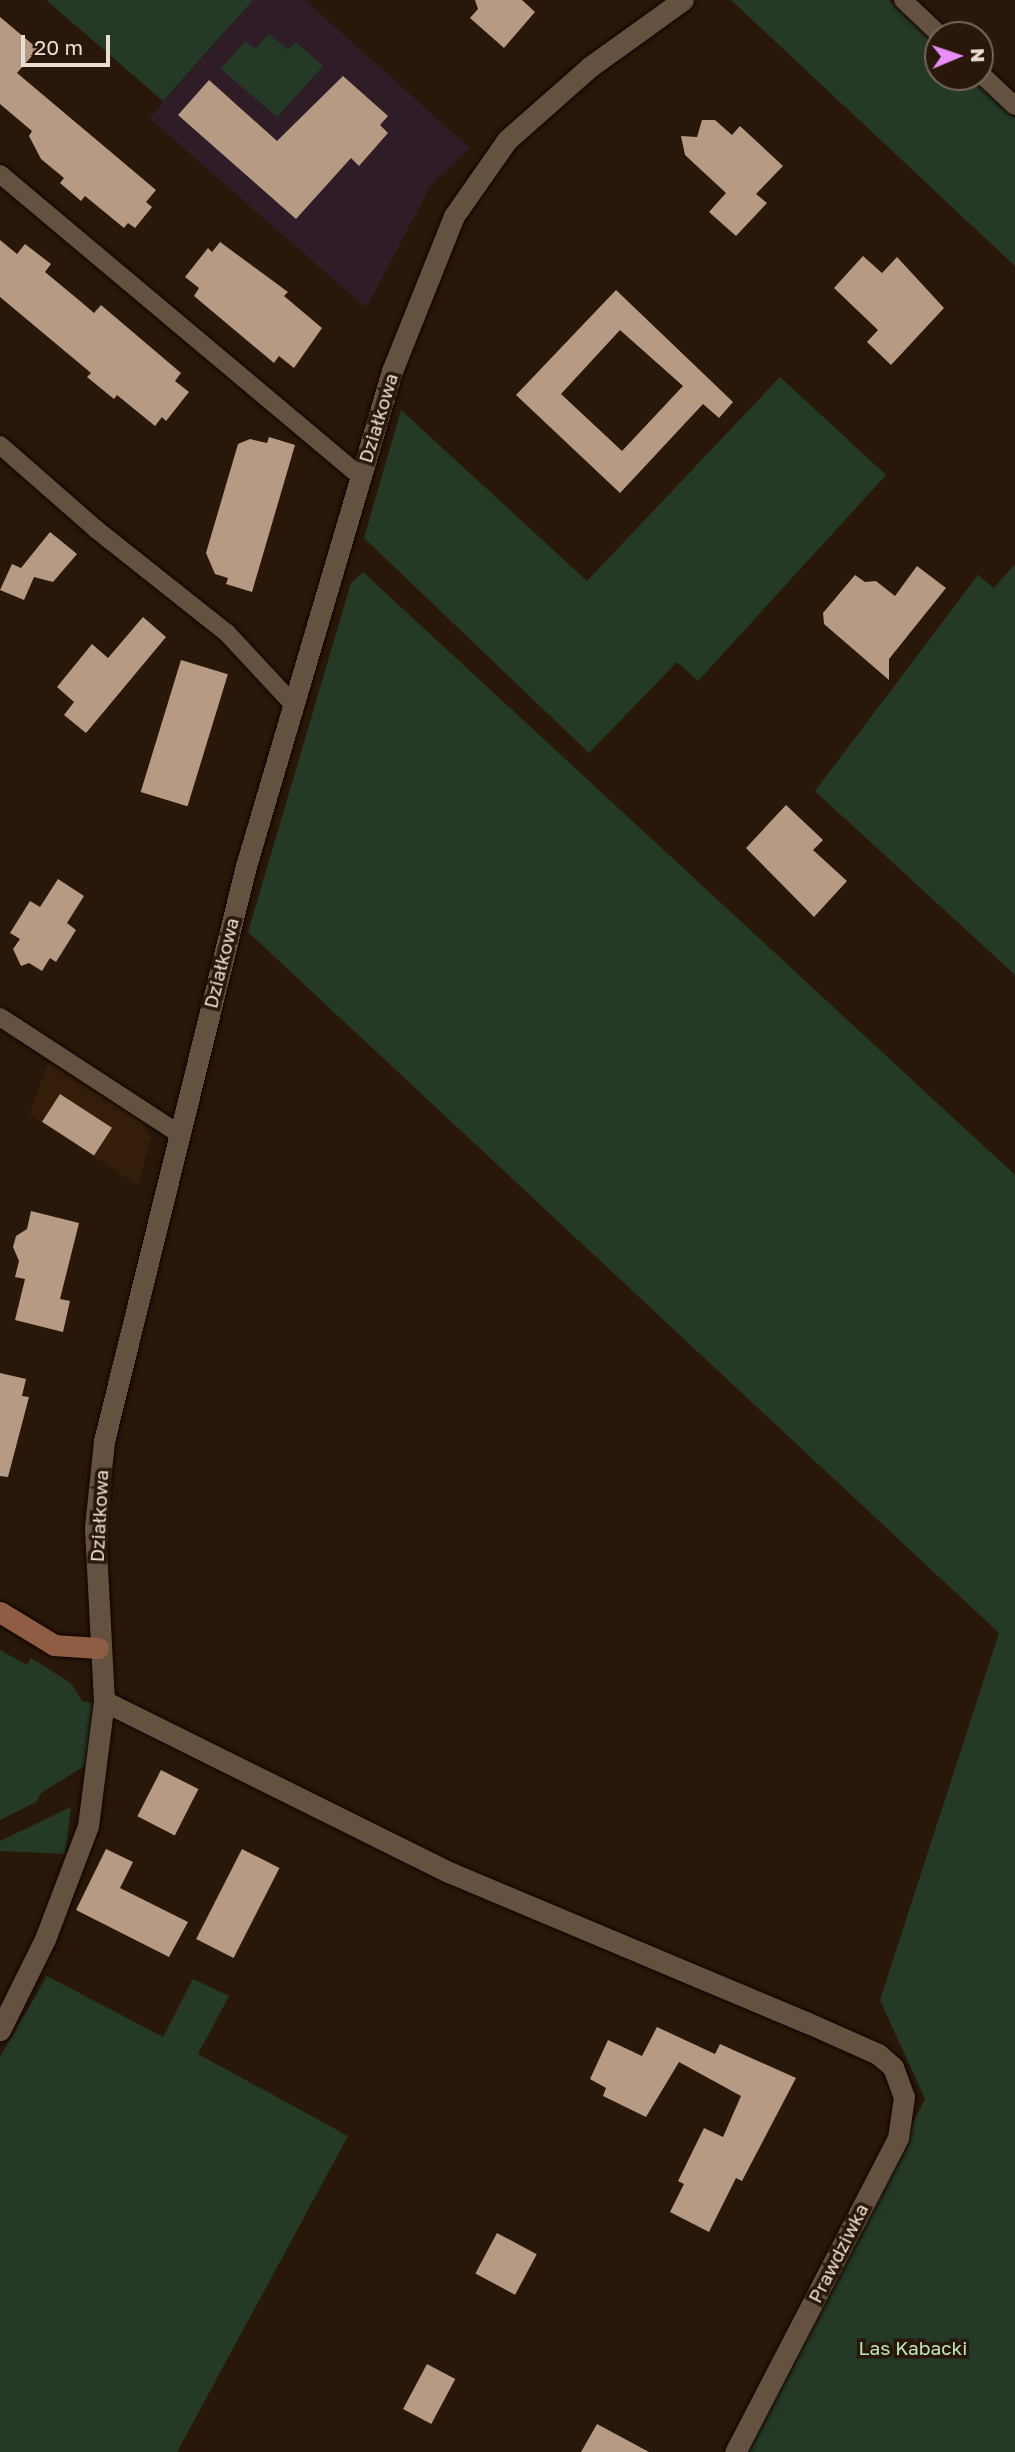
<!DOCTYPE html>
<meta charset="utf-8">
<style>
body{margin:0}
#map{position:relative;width:1015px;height:2452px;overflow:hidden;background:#291809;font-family:"Golos Text",sans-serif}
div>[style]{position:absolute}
.built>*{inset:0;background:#341e09}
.education>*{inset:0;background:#2e1d26}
.green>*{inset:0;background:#253a26}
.building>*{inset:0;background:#b69a83;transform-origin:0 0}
.roads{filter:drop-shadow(0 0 2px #110400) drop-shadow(0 0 2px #110400)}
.lane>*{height:18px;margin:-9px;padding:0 9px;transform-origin:9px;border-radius:9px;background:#655140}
.street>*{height:21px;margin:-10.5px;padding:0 10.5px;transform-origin:10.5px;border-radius:10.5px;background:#655140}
.secondary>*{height:21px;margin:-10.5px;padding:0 10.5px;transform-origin:10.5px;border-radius:10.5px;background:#8e5d44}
span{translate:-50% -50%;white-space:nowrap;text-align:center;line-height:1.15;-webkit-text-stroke:7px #291809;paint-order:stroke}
.street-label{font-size:19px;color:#eaded4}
.park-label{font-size:19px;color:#bce9bc}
.north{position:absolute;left:924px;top:21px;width:70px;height:70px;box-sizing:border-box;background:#291809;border:2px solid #76675a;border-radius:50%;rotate:88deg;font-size:19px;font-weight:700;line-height:28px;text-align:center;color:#eaded4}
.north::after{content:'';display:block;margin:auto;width:24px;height:32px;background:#e98dfd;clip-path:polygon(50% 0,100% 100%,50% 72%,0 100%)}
.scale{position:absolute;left:21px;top:35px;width:89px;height:32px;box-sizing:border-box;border:4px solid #eaded4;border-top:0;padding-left:9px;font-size:21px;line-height:24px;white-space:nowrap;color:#eaded4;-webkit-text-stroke:5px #291809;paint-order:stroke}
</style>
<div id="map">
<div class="built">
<i style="clip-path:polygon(49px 1062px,143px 1121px,151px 1137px,138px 1185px,29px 1114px)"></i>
</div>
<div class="education">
<i style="clip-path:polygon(253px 0,305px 0,470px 148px,431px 185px,366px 308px,149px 118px)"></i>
</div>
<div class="green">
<i style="clip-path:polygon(46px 0,253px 0,163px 101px)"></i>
<i style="clip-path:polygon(731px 0,889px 0,938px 46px,938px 77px,971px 77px,1015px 118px,1015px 266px)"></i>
<i style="clip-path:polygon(269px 34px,288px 50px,296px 42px,323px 66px,277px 117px,221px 69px,245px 41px,255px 49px)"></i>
<i style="clip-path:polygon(780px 377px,886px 475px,698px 681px,677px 662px,589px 753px,364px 538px,401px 410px,587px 581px)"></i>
<i style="clip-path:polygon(1014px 565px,1015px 566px,1015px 975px,815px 791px,978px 575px,994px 588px)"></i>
<i style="clip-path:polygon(363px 572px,1015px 1175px,1015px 2452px,743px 2452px,925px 2099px,880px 2000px,999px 1633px,248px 932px,351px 583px)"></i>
<i style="clip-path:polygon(0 1650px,27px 1665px,31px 1658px,72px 1684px,82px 1701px,92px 1703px,93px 1719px,91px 1762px,41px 1793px,36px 1802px,0 1820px)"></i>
<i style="clip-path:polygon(71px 1807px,65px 1854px,0 1851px,0 1841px)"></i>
<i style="clip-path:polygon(47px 1976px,163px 2037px,193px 1979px,229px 1996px,198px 2054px,348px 2136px,177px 2452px,0 2452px,0 2057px)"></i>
</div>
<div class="building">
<i style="clip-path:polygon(475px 0,522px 0,535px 12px,504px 48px,470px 18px,478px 9px)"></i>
<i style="clip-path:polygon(0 17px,38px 49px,17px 73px,156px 190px,146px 202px,152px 207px,135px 228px,128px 223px,124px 228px,85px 196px,81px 201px,60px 183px,64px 178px,41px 159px,29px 136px,32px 131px,0 104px)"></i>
<i style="clip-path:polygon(343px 76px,388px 116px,380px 125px,388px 133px,359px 166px,351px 158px,296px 219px,178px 115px,209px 80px,277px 141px)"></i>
<i style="clip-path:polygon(702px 120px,715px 120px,732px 135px,740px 126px,783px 166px,756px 194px,767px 203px,736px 236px,709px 212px,726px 193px,685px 155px,681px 136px,697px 137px)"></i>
<i style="clip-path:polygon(0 240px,17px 254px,25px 244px,51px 264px,45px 272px,80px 301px,94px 313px,101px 305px,181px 373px,175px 381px,189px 392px,166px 421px,162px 417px,155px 426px,117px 395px,114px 399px,87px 377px,91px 373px,0 297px)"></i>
<i style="clip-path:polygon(220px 242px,288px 292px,284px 296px,322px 328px,294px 368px,279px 356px,274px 363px,194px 296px,199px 288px,185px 277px,208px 248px,212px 252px)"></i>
<i style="clip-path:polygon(863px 256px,882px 273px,897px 257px,944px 308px,891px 365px,867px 342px,878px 330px,834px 288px)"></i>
<i style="clip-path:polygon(evenodd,616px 290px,733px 402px,719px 418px,703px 404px,620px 493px,516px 395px,616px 290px,620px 330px,683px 386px,622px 451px,561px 394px,620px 330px)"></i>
<i style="clip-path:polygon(269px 437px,295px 445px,252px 592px,226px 584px,228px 578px,215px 574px,206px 553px,238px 444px,250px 439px,267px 443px)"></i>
<i style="clip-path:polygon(50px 532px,77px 554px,53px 582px,34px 577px,24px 600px,0 590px,12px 564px,21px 568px)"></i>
<i style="clip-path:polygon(917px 566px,946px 588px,889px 659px,889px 680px,824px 624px,823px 613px,855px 575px,865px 582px,876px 581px,895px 596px)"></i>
<i style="clip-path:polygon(143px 617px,166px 637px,86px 733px,64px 715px,74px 702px,57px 687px,92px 644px,108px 658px)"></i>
<i style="left:181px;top:660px;width:49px;height:138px;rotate:17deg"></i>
<i style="clip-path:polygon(786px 805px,823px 840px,813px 850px,847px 881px,814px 917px,746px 848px)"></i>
<i style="clip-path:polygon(58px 879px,84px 896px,67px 923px,76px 930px,56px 962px,50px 958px,42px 971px,29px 963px,21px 966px,13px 949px,20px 939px,10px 933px,30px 901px,40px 907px)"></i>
<i style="left:60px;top:1094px;width:62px;height:33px;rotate:33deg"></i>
<i style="clip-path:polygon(31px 1211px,79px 1223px,60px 1299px,70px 1301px,63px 1332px,15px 1320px,25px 1279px,15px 1277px,19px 1261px,13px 1247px,16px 1236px,27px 1229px)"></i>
<i style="clip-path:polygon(0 1373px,26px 1379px,22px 1396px,29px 1397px,8px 1477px,0 1476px)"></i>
<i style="left:161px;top:1770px;width:42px;height:52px;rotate:27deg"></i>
<i style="clip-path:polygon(106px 1849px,133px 1862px,120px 1888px,188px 1922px,169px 1957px,76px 1910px)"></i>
<i style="left:242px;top:1849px;width:42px;height:101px;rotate:27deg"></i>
<i style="clip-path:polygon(657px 2027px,715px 2054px,720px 2044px,796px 2078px,742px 2181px,736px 2178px,709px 2232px,670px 2212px,684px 2184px,678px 2181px,704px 2128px,723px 2137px,741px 2096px,679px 2062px,646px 2117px,603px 2096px,606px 2088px,590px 2079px,608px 2040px,642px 2056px)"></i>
<i style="left:497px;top:2233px;width:45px;height:46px;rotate:28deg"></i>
<i style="left:427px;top:2364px;width:32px;height:51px;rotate:28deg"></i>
<i style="clip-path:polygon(597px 2424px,649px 2452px,581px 2452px)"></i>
</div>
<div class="roads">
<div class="lane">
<i style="left:903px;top:0;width:51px;rotate:43.4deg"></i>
<i style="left:980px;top:73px;width:48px;rotate:43.3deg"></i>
<i style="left:0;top:174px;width:470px;rotate:40deg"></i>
<i style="left:0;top:445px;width:129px;rotate:41.2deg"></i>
<i style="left:97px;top:530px;width:166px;rotate:38.4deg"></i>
<i style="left:227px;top:633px;width:97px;rotate:47.1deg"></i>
<i style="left:0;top:1017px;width:212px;rotate:33.1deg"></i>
</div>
<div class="street">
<i style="left:104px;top:1701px;width:387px;rotate:26.4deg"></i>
<i style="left:451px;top:1873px;width:385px;rotate:22.8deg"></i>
<i style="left:806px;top:2022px;width:79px;rotate:24deg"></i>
<i style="left:878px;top:2054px;width:20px;rotate:41deg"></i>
<i style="left:893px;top:2067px;width:32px;rotate:70deg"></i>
<i style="left:904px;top:2097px;width:41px;rotate:98.3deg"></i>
<i style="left:898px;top:2138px;width:354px;rotate:117.4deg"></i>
<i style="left:0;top:2030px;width:102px;rotate:-63.7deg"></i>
<i style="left:45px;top:1939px;width:121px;rotate:-69.2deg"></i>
<i style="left:88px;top:1826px;width:126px;rotate:-82.7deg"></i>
<i style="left:104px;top:1701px;width:174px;rotate:-93deg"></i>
<i style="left:95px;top:1527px;width:86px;rotate:-84deg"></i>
<i style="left:104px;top:1441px;width:592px;rotate:-76.13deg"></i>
<i style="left:246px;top:866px;width:516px;rotate:-73.57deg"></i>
<i style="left:392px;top:371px;width:167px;rotate:-68.2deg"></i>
<i style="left:454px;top:216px;width:93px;rotate:-55.1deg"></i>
<i style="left:507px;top:140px;width:112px;rotate:-41.4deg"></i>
<i style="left:591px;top:66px;width:113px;rotate:-35.7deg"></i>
</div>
<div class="secondary">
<i style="left:0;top:1612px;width:63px;rotate:31.4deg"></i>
<i style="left:54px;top:1645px;width:44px;rotate:3.9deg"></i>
</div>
</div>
<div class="street-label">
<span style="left:378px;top:418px;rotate:-73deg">Działkowa</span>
<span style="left:221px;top:963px;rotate:-76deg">Działkowa</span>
<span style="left:99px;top:1516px;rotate:-87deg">Działkowa</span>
<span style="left:838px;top:2253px;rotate:-63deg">Prawdziwka</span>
</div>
<div class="park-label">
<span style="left:913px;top:2348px">Las Kabacki</span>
</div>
<div class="north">N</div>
<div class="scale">20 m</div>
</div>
